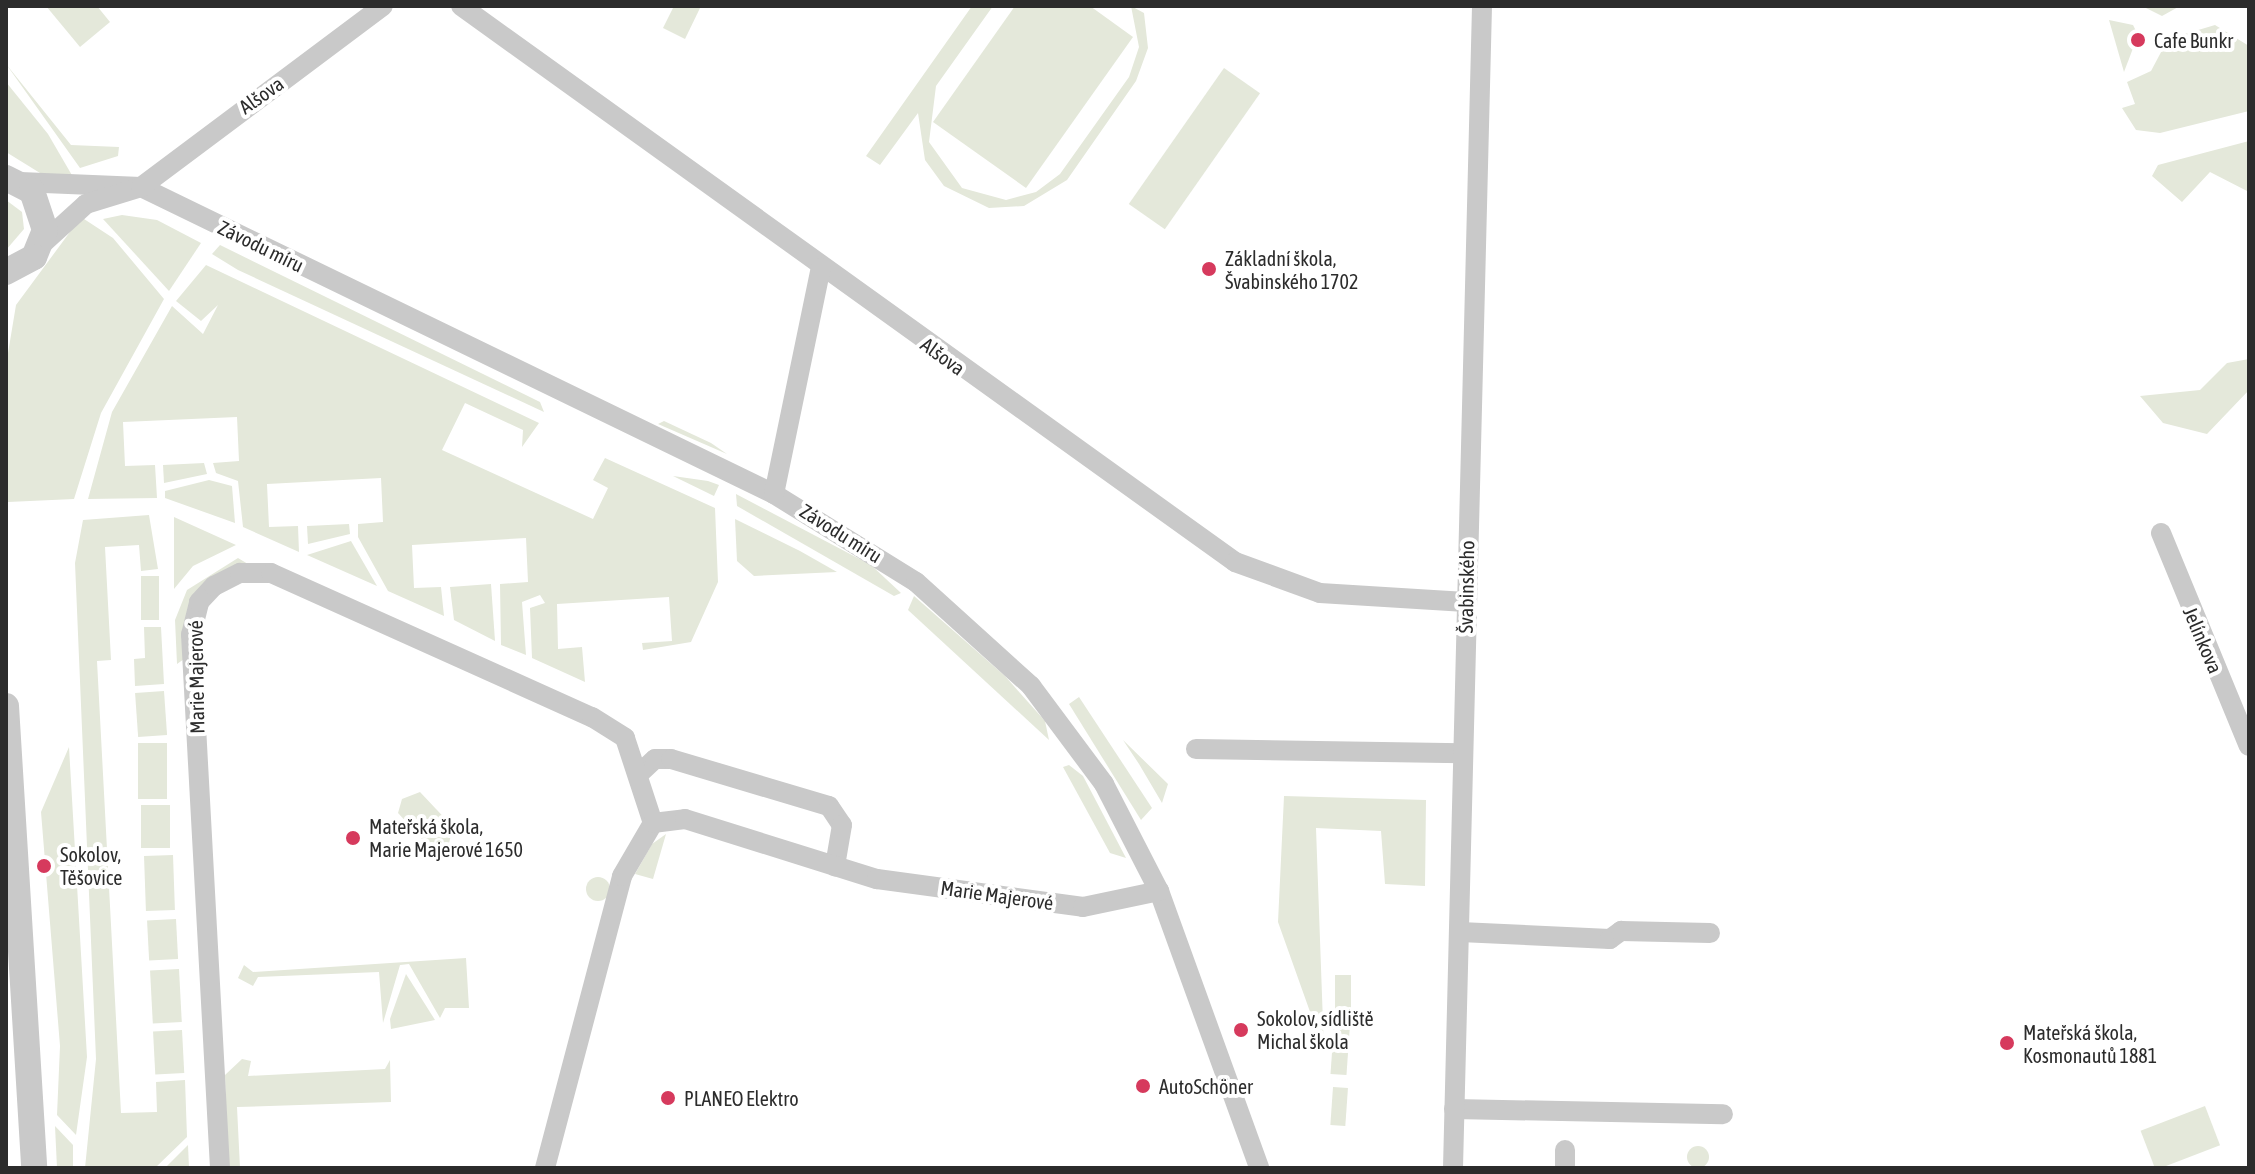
<!DOCTYPE html>
<meta charset="utf-8">
<style>
body{margin:0}
#map{position:relative;width:2255px;height:1174px;overflow:hidden;background:#fff;font-family:"Asap Condensed",sans-serif}
div>[style]{position:absolute}
.green>*{inset:0;background:#e4e8da;transform-origin:0 0}
.round{border-radius:50%}
.minor>*{height:20px;margin:-10px;padding:0 10px;transform-origin:10px;border-radius:10px;background:#c9c9c9}
.tertiary>*{height:26px;margin:-13px;padding:0 13px;transform-origin:13px;border-radius:13px;background:#c9c9c9}
.dots>*{width:22px;height:22px;translate:-50% -50%;box-sizing:border-box;border:4px solid #fff;border-radius:50%}
span{translate:-50% -50%;white-space:nowrap;text-align:center;line-height:1.15;-webkit-text-stroke:8px #fff;paint-order:stroke}
.poi-label{font-size:20px;color:#2c2c2c}
.left{translate:0 -50%;text-align:left}
.street-label{font-size:20px;color:#2c2c2c}
.frame{position:absolute;inset:0;border:8px solid #2c2c2c;pointer-events:none}
</style>
<div id="map">
<div class="green">
<i style="clip-path:polygon(46px 6px,97px 6px,110px 22px,80px 47px)"></i>
<i style="clip-path:polygon(674px 6px,701px 6px,685px 39px,663px 28px)"></i>
<i style="clip-path:polygon(972px 6px,993px 6px,936px 86px,929px 142px,962px 188px,1006px 200px,1036px 192px,1060px 174px,1129px 77px,1139px 47px,1131px 6px,1144px 13px,1148px 48px,1136px 81px,1067px 180px,1024px 206px,989px 208px,944px 186px,925px 160px,918px 113px,880px 165px,866px 156px)"></i>
<i style="clip-path:polygon(1015px 6px,1090px 6px,1133px 37px,1026px 188px,933px 122px)"></i>
<i style="clip-path:polygon(2142px 6px,2180px 6px,2162px 16px)"></i>
<i style="clip-path:polygon(2109px 20px,2133px 25px,2138px 35px,2124px 72px)"></i>
<i style="clip-path:polygon(2215px 25px,2249px 46px,2249px 111px,2160px 133px,2136px 130px,2122px 108px,2135px 104px,2127px 82px,2151px 71px,2168px 39px)"></i>
<i style="clip-path:polygon(6px 64px,71px 145px,119px 147px,118px 156px,80px 168px)"></i>
<i style="left:1224px;top:68px;width:44px;height:166px;rotate:35deg"></i>
<i style="clip-path:polygon(6px 82px,48px 134px,73px 177px,40px 173px,6px 152px)"></i>
<i style="clip-path:polygon(2249px 141px,2249px 192px,2210px 172px,2182px 202px,2152px 176px,2158px 165px)"></i>
<i style="clip-path:polygon(6px 200px,22px 212px,24px 229px,6px 250px)"></i>
<i style="clip-path:polygon(122px 215px,157px 220px,201px 243px,169px 291px,103px 219px)"></i>
<i style="clip-path:polygon(81px 217px,113px 238px,164px 299px,101px 413px,74px 499px,8px 502px,6px 365px,16px 305px)"></i>
<i style="clip-path:polygon(220px 245px,540px 402px,544px 412px,238px 270px,212px 254px)"></i>
<i style="clip-path:polygon(206px 265px,539px 423px,522px 447px,523px 430px,465px 403px,442px 450px,593px 519px,608px 488px,593px 480px,605px 458px,715px 508px,718px 582px,691px 642px,643px 650px,642px 643px,672px 641px,669px 597px,557px 604px,558px 649px,582px 647px,585px 682px,532px 658px,530px 608px,545px 603px,540px 595px,522px 602px,526px 655px,501px 645px,500px 584px,528px 582px,526px 538px,412px 545px,414px 588px,441px 587px,444px 616px,388px 591px,358px 537px,358px 524px,383px 522px,381px 478px,267px 484px,269px 527px,298px 526px,299px 552px,243px 527px,238px 481px,216px 473px,213px 463px,239px 461px,237px 417px,123px 422px,125px 466px,155px 465px,157px 498px,88px 499px,112px 412px,172px 306px,203px 334px,218px 305px,201px 321px,176px 301px)"></i>
<i style="clip-path:polygon(2249px 359px,2249px 390px,2207px 434px,2163px 423px,2140px 396px,2200px 390px,2227px 363px)"></i>
<i style="clip-path:polygon(664px 421px,711px 443px,727px 454px,658px 424px)"></i>
<i style="clip-path:polygon(204px 463px,207px 474px,164px 483px,163px 465px)"></i>
<i style="clip-path:polygon(673px 476px,708px 481px,719px 485px,714px 496px)"></i>
<i style="clip-path:polygon(209px 480px,232px 486px,235px 523px,165px 498px,165px 491px)"></i>
<i style="clip-path:polygon(736px 494px,871px 565px,901px 593px,894px 596px,737px 506px)"></i>
<i style="clip-path:polygon(149px 515px,158px 569px,141px 571px,139px 545px,105px 547px,111px 660px,97px 661px,121px 1113px,157px 1112px,156px 1082px,185px 1080px,187px 1137px,155px 1168px,85px 1168px,96px 1059px,75px 563px,83px 520px)"></i>
<i style="clip-path:polygon(174px 517px,236px 545px,193px 566px,174px 589px)"></i>
<i style="clip-path:polygon(735px 519px,800px 551px,837px 572px,754px 576px,737px 561px)"></i>
<i style="clip-path:polygon(349px 524px,350px 534px,308px 544px,307px 526px)"></i>
<i style="clip-path:polygon(351px 541px,377px 586px,307px 555px)"></i>
<i style="clip-path:polygon(238px 558px,248px 564px,190px 601px,184px 659px,177px 664px,175px 620px,187px 590px)"></i>
<i style="left:141px;top:576px;width:18px;height:44px"></i>
<i style="clip-path:polygon(491px 584px,495px 641px,454px 620px,450px 587px)"></i>
<i style="clip-path:polygon(914px 596px,1005px 676px,1045px 721px,1049px 740px,908px 610px)"></i>
<i style="clip-path:polygon(144px 627px,161px 627px,164px 684px,135px 686px,134px 659px,145px 658px)"></i>
<i style="left:164px;top:691px;width:44px;height:29px;rotate:86deg"></i>
<i style="clip-path:polygon(1079px 697px,1152px 808px,1141px 820px,1069px 704px)"></i>
<i style="clip-path:polygon(1123px 740px,1168px 784px,1162px 803px,1139px 764px)"></i>
<i style="left:138px;top:743px;width:29px;height:56px"></i>
<i style="clip-path:polygon(69px 747px,87px 1057px,76px 1135px,57px 1115px,60px 1046px,41px 812px)"></i>
<i style="clip-path:polygon(1069px 765px,1083px 776px,1126px 858px,1110px 853px,1063px 767px)"></i>
<i style="clip-path:polygon(420px 792px,453px 827px,449px 843px,434px 852px,398px 813px,402px 799px)"></i>
<i style="clip-path:polygon(1284px 796px,1426px 800px,1425px 886px,1385px 884px,1381px 831px,1316px 828px,1324px 1051px,1278px 922px)"></i>
<i style="left:141px;top:805px;width:29px;height:43px"></i>
<i style="clip-path:polygon(666px 834px,653px 879px,635px 874px,652px 844px)"></i>
<i style="left:173px;top:855px;width:55px;height:29px;rotate:88deg"></i>
<i class="round" style="left:586px;top:877px;width:24px;height:24px"></i>
<i style="left:176px;top:919px;width:40px;height:29px;rotate:87deg"></i>
<i style="clip-path:polygon(466px 958px,469px 1008px,445px 1008px,440px 1018px,409px 964px,400px 965px,383px 1023px,379px 972px,258px 977px,253px 986px,238px 978px,244px 965px,253px 972px)"></i>
<i style="left:179px;top:969px;width:53px;height:29px;rotate:87deg"></i>
<i style="clip-path:polygon(406px 974px,435px 1020px,391px 1029px,390px 1019px)"></i>
<i style="left:1335px;top:975px;width:16px;height:36px"></i>
<i style="left:1334px;top:1024px;width:16px;height:50px;rotate:4deg"></i>
<i style="left:182px;top:1030px;width:43px;height:29px;rotate:87deg"></i>
<i style="clip-path:polygon(242px 1059px,251px 1061px,248px 1076px,385px 1069px,390px 1060px,391px 1102px,237px 1107px,240px 1168px,228px 1168px,225px 1075px)"></i>
<i style="left:1333px;top:1087px;width:15px;height:38px;rotate:4deg"></i>
<i style="left:2205px;top:1106px;width:42px;height:69px;rotate:69deg"></i>
<i style="clip-path:polygon(55px 1126px,73px 1145px,73px 1168px,57px 1168px)"></i>
<i style="clip-path:polygon(188px 1145px,189px 1168px,165px 1168px)"></i>
<i class="round" style="left:1687px;top:1146px;width:22px;height:22px"></i>
</div>
<div class="minor">
<i style="left:461px;top:6px;width:953px;rotate:35.69deg"></i>
<i style="left:1235px;top:562px;width:90px;rotate:20deg"></i>
<i style="left:1320px;top:593px;width:146px;rotate:3.5deg"></i>
<i style="left:20px;top:182px;width:121px;rotate:2.4deg"></i>
<i style="left:141px;top:187px;width:704px;rotate:25.87deg"></i>
<i style="left:774px;top:494px;width:167px;rotate:31.8deg"></i>
<i style="left:916px;top:582px;width:155px;rotate:42.1deg"></i>
<i style="left:1031px;top:686px;width:122px;rotate:53.3deg"></i>
<i style="left:1104px;top:784px;width:120px;rotate:62.8deg"></i>
<i style="left:1159px;top:891px;width:294px;rotate:70.1deg"></i>
<i style="left:42px;top:244px;width:59px;rotate:-42.3deg"></i>
<i style="left:86px;top:204px;width:58px;rotate:-17.2deg"></i>
<i style="left:141px;top:187px;width:302px;rotate:-36.8deg"></i>
<i style="left:774px;top:494px;width:231px;rotate:-78.3deg"></i>
<i style="left:2161px;top:533px;width:230px;rotate:67.6deg"></i>
<i style="left:1196px;top:749px;width:266px;rotate:0.9deg"></i>
<i style="left:641px;top:772px;width:19px;rotate:-43deg"></i>
<i style="left:655px;top:759px;width:16px"></i>
<i style="left:671px;top:759px;width:165px;rotate:16.6deg"></i>
<i style="left:829px;top:806px;width:23px;rotate:56deg"></i>
<i style="left:842px;top:825px;width:42px;rotate:99.7deg"></i>
<i style="left:1460px;top:932px;width:150px;rotate:2.7deg"></i>
<i style="left:1610px;top:939px;width:14px;rotate:-36deg"></i>
<i style="left:1621px;top:931px;width:89px;rotate:1.3deg"></i>
<i style="left:1454px;top:1109px;width:269px;rotate:1.1deg"></i>
<i style="left:220px;top:1168px;width:534px;rotate:-93.11deg"></i>
<i style="left:191px;top:635px;width:34px;rotate:-76deg"></i>
<i style="left:199px;top:602px;width:22px;rotate:-47deg"></i>
<i style="left:214px;top:586px;width:29px;rotate:-27deg"></i>
<i style="left:240px;top:573px;width:31px"></i>
<i style="left:271px;top:573px;width:352px;rotate:24.2deg"></i>
<i style="left:592px;top:717px;width:39px;rotate:32deg"></i>
<i style="left:625px;top:738px;width:89px;rotate:71.8deg"></i>
<i style="left:545px;top:1168px;width:302px;rotate:-75.2deg"></i>
<i style="left:622px;top:876px;width:61px;rotate:-59.7deg"></i>
<i style="left:653px;top:823px;width:32px;rotate:-7deg"></i>
<i style="left:685px;top:819px;width:201px;rotate:17.4deg"></i>
<i style="left:877px;top:879px;width:208px;rotate:7.7deg"></i>
<i style="left:1083px;top:907px;width:78px;rotate:-11.9deg"></i>
<i style="left:1453px;top:1168px;width:1162px;rotate:-88.57deg"></i>
<i style="left:1565px;top:1168px;width:18px;rotate:-90deg"></i>
</div>
<div class="tertiary">
<i style="left:6px;top:178px;width:29px;rotate:27deg"></i>
<i style="left:32px;top:191px;width:41px;rotate:71.6deg"></i>
<i style="left:45px;top:230px;width:29px;rotate:112deg"></i>
<i style="left:34px;top:257px;width:32px;rotate:152deg"></i>
<i style="left:6px;top:706px;width:463px;rotate:86.5deg"></i>
</div>
<div class="dots">
<i style="left:2138px;top:40px;background:#d63a5d"></i>
<i style="left:1209px;top:269px;background:#d63a5d"></i>
<i style="left:353px;top:838px;background:#d63a5d"></i>
<i style="left:44px;top:866px;background:#d63a5d"></i>
<i style="left:1241px;top:1030px;background:#d63a5d"></i>
<i style="left:2007px;top:1043px;background:#d63a5d"></i>
<i style="left:1143px;top:1086px;background:#d63a5d"></i>
<i style="left:668px;top:1098px;background:#d63a5d"></i>
</div>
<div class="poi-label">
<span class="left" style="left:2154px;top:40px">Cafe Bunkr</span>
<span class="left" style="left:1225px;top:270px">Základní škola,<br>Švabinského 1702</span>
<span class="left" style="left:369px;top:838px">Mateřská škola,<br>Marie Majerové 1650</span>
<span class="left" style="left:60px;top:866px">Sokolov,<br>Těšovice</span>
<span class="left" style="left:1257px;top:1030px">Sokolov, sídliště<br>Michal škola</span>
<span class="left" style="left:2023px;top:1044px">Mateřská škola,<br>Kosmonautů 1881</span>
<span class="left" style="left:1159px;top:1086px">AutoSchöner</span>
<span class="left" style="left:684px;top:1098px">PLANEO Elektro</span>
</div>
<div class="street-label">
<span style="left:261px;top:95px;rotate:-35deg">Alšova</span>
<span style="left:261px;top:246px;rotate:26deg">Závodu míru</span>
<span style="left:943px;top:356px;rotate:36deg">Alšova</span>
<span style="left:841px;top:533px;rotate:32deg">Závodu míru</span>
<span style="left:1466px;top:587px;rotate:-89deg">Švabinského</span>
<span style="left:2203px;top:640px;rotate:67deg">Jelínkova</span>
<span style="left:196px;top:677px;rotate:-91deg">Marie Majerové</span>
<span style="left:997px;top:895px;rotate:8deg">Marie Majerové</span>
</div>
<div class="frame"></div>
</div>
